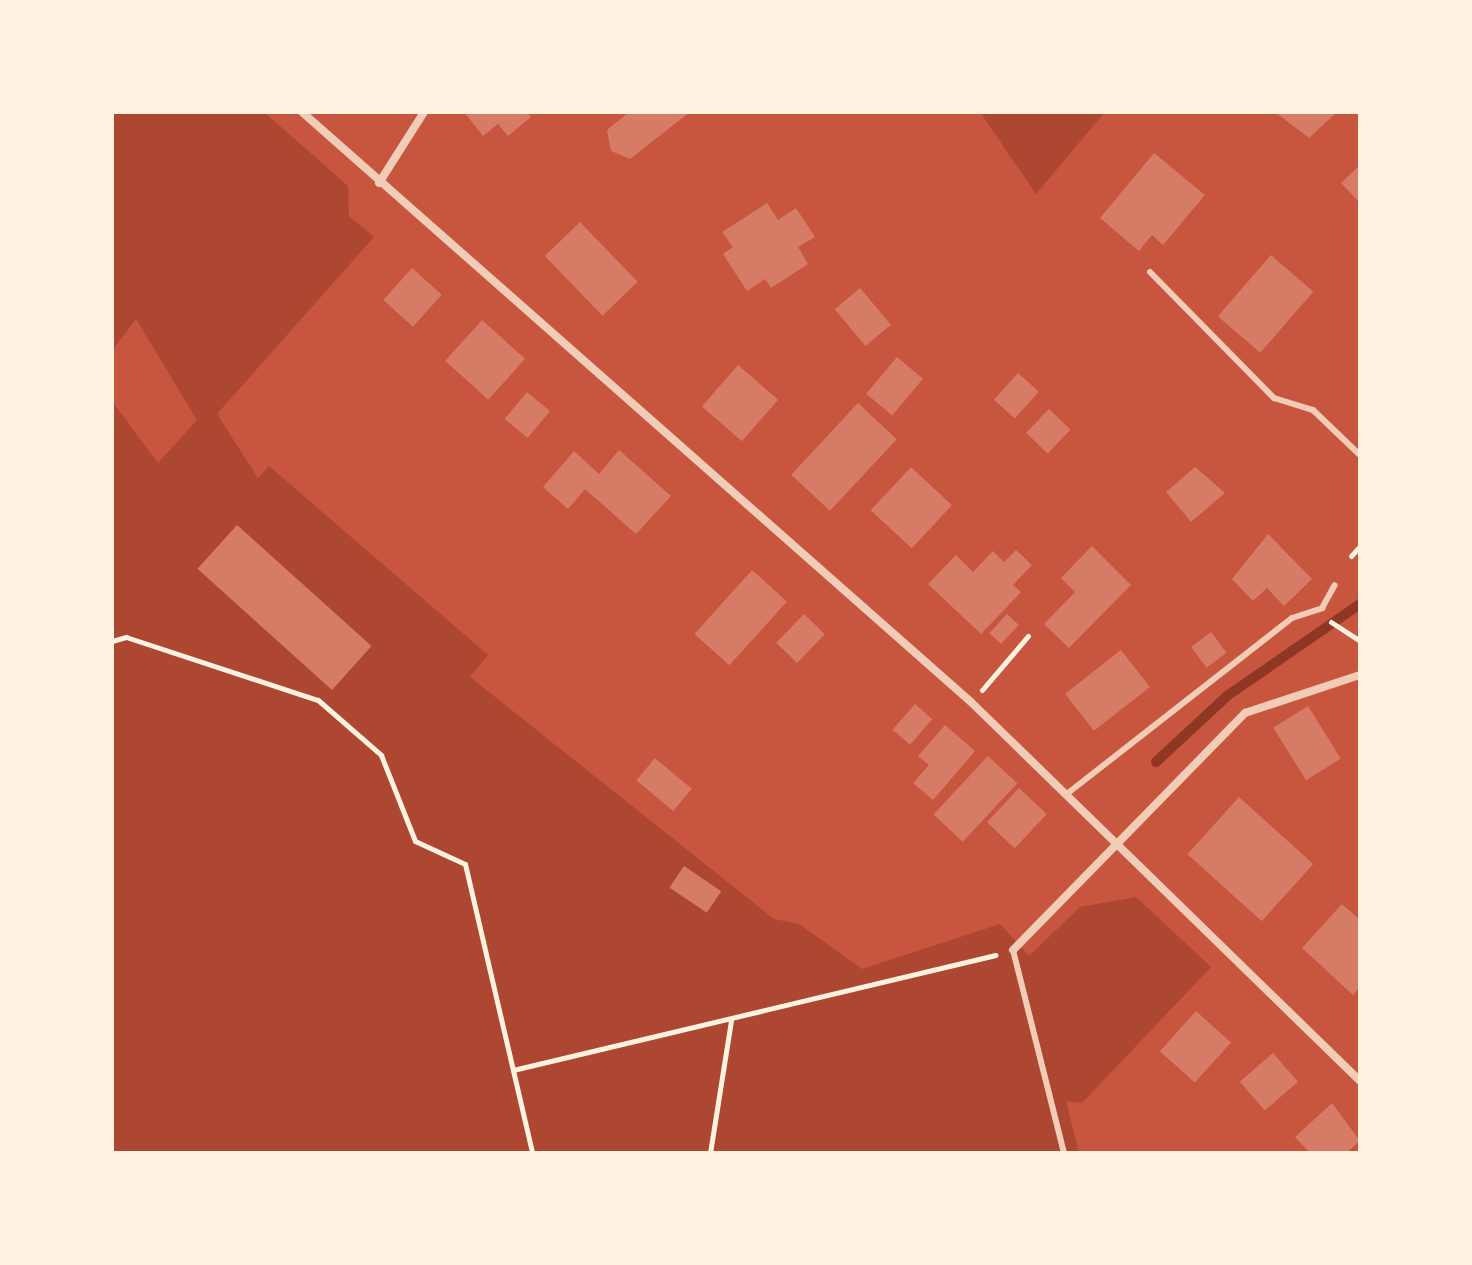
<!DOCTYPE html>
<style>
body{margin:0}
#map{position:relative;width:1472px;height:1265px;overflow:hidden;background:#c8553d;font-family:Georgia,serif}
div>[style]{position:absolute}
.green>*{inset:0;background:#ae4732}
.stream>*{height:10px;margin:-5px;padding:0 5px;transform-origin:5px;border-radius:5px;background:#8f3625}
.building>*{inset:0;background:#d67c66;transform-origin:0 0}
.path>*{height:5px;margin:-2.5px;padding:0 2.5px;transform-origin:2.5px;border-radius:2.5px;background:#fff3e0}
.service>*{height:6px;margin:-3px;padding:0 3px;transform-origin:3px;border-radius:3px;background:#f1ccb7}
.minor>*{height:8px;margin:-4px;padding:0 4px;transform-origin:4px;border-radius:4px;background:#f1ccb7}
span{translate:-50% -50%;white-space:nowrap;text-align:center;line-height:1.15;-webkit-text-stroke:7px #fff3e0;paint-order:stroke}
.frame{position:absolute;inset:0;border:114px solid #fff3e0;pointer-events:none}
</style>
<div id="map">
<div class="green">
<i style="clip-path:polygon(112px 112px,264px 112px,348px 186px,349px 216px,374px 237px,217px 414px,258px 478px,269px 466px,488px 655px,470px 677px,774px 919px,799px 924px,862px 969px,1000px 924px,1029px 956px,1080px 907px,1136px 897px,1211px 967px,1082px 1103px,1066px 1101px,1079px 1153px,112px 1153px,112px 401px,158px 463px,197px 420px,136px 319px,112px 351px)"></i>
<i style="clip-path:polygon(980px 112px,1105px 112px,1036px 194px)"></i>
</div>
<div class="stream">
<i style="left:1156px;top:762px;width:97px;rotate:-42.9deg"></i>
<i style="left:1227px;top:696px;width:162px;rotate:-34.7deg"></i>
</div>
<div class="building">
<i style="clip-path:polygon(464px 112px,527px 112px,531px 117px,508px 136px,498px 124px,483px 136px)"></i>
<i style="clip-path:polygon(629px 112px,690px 112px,630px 159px,611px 151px,607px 130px)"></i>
<i style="clip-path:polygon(1275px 112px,1337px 112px,1309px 138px)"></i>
<i style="clip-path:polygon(1154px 153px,1205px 195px,1163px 245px,1152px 235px,1139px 251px,1100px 218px)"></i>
<i style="clip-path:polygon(1360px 165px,1360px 203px,1341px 183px)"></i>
<i style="clip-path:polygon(767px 203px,778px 220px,796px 208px,815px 237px,798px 247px,808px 264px,771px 288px,765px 279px,747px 291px,723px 254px,733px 247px,722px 232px)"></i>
<i style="left:580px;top:222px;width:83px;height:49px;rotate:46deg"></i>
<i style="left:1271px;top:255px;width:56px;height:81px;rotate:41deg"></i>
<i style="left:412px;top:268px;width:40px;height:43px;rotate:42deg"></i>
<i style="left:860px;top:288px;width:48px;height:33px;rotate:50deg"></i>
<i style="left:482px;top:320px;width:58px;height:55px;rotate:42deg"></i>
<i style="left:897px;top:357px;width:34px;height:48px;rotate:40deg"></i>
<i style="left:738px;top:365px;width:53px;height:55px;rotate:41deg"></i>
<i style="left:1018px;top:373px;width:28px;height:36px;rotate:42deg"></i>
<i style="left:527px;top:392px;width:30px;height:35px;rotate:40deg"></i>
<i style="left:858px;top:403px;width:53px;height:98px;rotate:43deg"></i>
<i style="left:1049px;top:409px;width:30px;height:33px;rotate:44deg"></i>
<i style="clip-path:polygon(619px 450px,671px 496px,636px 534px,585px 489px,568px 509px,543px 487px,574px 451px,599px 474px)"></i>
<i style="left:911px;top:467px;width:56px;height:59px;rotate:43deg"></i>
<i style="clip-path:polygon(1195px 467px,1225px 493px,1191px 522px,1166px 492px)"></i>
<i style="left:237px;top:525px;width:181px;height:59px;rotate:42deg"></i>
<i style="clip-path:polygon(1268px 534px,1312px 579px,1284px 606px,1267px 588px,1253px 601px,1232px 579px)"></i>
<i style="clip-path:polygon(1092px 546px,1131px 585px,1069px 648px,1044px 624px,1075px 592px,1061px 578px)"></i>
<i style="clip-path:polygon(1016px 550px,1032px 565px,1013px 585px,1021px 592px,981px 634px,928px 584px,956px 555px,973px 572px,993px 551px,1004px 562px)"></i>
<i style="left:752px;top:570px;width:47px;height:86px;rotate:42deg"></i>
<i style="left:804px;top:614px;width:29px;height:40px;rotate:44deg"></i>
<i style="left:1007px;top:614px;width:16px;height:26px;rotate:43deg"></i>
<i style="left:1211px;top:632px;width:26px;height:25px;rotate:53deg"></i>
<i style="left:1121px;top:650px;width:47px;height:71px;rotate:52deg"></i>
<i style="left:915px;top:704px;width:23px;height:34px;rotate:41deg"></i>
<i style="left:1308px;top:706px;width:62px;height:41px;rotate:58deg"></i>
<i style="clip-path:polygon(945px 725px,975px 751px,933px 800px,913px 783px,929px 765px,918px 756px)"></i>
<i style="left:988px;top:756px;width:40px;height:80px;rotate:43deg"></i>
<i style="left:655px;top:758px;width:48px;height:29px;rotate:40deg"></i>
<i style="left:1019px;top:788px;width:38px;height:47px;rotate:43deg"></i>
<i style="left:1239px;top:797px;width:100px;height:77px;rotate:42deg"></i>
<i style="left:684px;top:866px;width:45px;height:26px;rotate:34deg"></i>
<i style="clip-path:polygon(1342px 904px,1360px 920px,1360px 987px,1353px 995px,1302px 948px)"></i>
<i style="left:1196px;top:1011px;width:47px;height:54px;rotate:42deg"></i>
<i style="left:1273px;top:1053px;width:38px;height:44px;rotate:49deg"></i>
<i style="clip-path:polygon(1332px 1103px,1360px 1141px,1346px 1153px,1310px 1153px,1295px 1137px)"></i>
</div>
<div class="path">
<i style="left:1351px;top:556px;width:13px;rotate:-48deg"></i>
<i style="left:1331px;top:622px;width:35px;rotate:33deg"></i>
<i style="left:112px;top:641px;width:15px;rotate:-16deg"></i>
<i style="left:126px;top:637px;width:202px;rotate:18.2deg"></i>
<i style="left:318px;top:700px;width:84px;rotate:41.1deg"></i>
<i style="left:381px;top:755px;width:92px;rotate:68.4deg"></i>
<i style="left:415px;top:841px;width:55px;rotate:24.7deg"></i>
<i style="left:465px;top:864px;width:297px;rotate:76.9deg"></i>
<i style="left:982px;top:690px;width:71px;rotate:-49.6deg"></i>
<i style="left:513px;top:1070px;width:496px;rotate:-13.4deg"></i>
<i style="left:710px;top:1153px;width:134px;rotate:-81deg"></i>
</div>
<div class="service">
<i style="left:1150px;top:272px;width:177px;rotate:45.5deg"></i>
<i style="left:1274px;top:398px;width:41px;rotate:17.1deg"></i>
<i style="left:1313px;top:410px;width:65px;rotate:43.8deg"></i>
<i style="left:1068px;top:793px;width:284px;rotate:-38deg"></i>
<i style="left:1292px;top:618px;width:32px;rotate:-18deg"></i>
<i style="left:1322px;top:608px;width:26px;rotate:-61deg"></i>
<i style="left:1013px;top:950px;width:209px;rotate:75.9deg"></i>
</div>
<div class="minor">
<i style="left:302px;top:112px;width:892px;rotate:41.41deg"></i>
<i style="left:971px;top:702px;width:543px;rotate:44.25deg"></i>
<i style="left:379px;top:183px;width:84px;rotate:-57.6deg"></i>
<i style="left:1013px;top:950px;width:332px;rotate:-45.6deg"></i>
<i style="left:1245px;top:713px;width:121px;rotate:-18.3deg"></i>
</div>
<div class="frame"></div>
</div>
